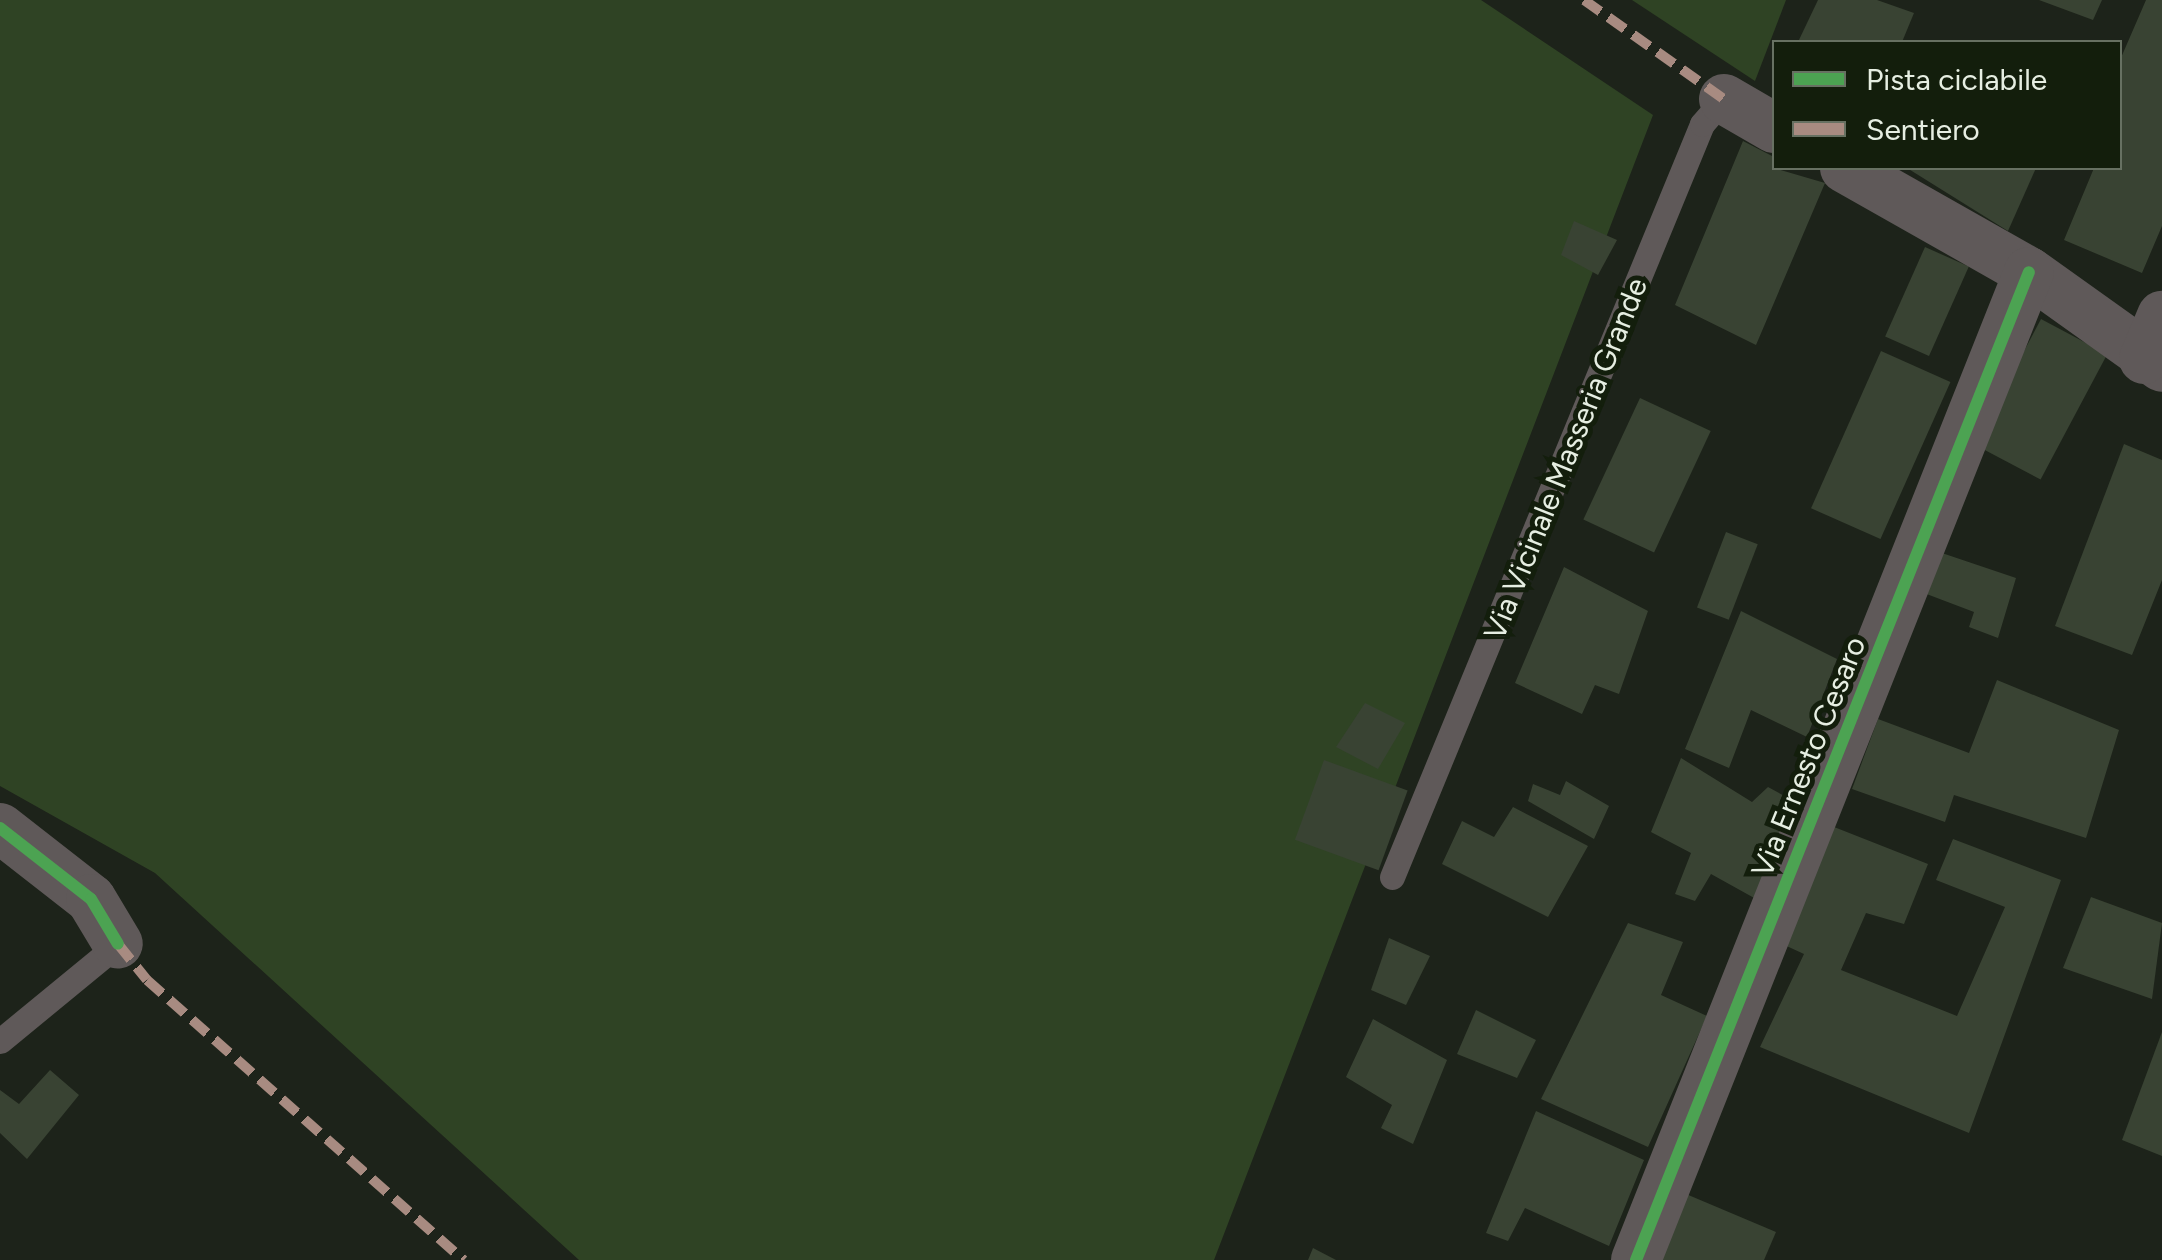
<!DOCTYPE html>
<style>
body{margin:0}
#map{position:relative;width:2162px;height:1260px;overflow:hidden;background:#1d231a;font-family:Figtree,sans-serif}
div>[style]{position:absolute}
.green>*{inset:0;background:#2f4324}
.building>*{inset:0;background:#394333;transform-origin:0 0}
.service>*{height:25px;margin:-12.5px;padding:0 12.5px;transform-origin:12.5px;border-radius:12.5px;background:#5f5959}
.minor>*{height:50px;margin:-25px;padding:0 25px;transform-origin:25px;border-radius:25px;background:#5f5959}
.quiet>*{height:10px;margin-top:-5px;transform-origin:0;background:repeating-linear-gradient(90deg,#a88b81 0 20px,transparent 0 30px)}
.cycleway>*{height:12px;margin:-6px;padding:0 6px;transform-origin:6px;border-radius:6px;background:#4ca352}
span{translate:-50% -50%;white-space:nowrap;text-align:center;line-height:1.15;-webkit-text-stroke:10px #131e0c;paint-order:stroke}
.street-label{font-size:30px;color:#e6eee2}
.legend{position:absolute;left:1772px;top:40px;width:350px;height:130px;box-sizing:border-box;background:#131e0c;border:2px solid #677162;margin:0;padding:12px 18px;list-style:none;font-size:30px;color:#e6eee2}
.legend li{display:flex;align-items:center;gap:20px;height:50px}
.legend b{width:50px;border:2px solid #677162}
</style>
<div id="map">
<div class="green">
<i style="clip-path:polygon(0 0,1481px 0,1653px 115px,1214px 1260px,579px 1260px,155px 873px,0 786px)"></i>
<i style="clip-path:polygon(1632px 0,1786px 0,1755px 81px)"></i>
</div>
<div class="building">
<i style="clip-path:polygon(1818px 0,1877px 0,1914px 13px,1902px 42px,1798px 42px)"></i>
<i style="clip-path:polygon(2039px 0,2102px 0,2093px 20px)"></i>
<i style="clip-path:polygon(2146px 0,2162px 0,2162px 226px,2142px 273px,2064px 240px,2094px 168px,2120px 168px,2120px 60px)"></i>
<i style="clip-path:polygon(1743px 141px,1774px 157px,1774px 168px,1825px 183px,1756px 345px,1675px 305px)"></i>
<i style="clip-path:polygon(1907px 168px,2036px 168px,2008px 231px)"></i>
<i style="clip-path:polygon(1574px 221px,1617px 240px,1598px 275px,1561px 255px)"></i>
<i style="left:1925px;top:247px;width:48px;height:98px;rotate:24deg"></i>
<i style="left:2041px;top:319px;width:75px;height:142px;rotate:28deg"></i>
<i style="left:1881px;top:351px;width:76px;height:172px;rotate:24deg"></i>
<i style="left:1640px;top:398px;width:78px;height:134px;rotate:25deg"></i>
<i style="clip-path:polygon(2124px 444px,2162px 460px,2162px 580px,2132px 655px,2055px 626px)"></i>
<i style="left:1726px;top:532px;width:34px;height:81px;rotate:21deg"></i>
<i style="clip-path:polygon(1933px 550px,2016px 578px,1998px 638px,1969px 627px,1974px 612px,1916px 590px)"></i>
<i style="clip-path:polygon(1564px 567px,1648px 611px,1619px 694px,1595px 685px,1582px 714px,1515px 683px)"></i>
<i style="clip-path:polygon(1741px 611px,1837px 659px,1807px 737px,1751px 710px,1729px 768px,1685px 749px)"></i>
<i style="clip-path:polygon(1997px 680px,2119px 730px,2086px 838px,1954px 795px,1945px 822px,1852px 789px,1878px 719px,1969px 753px)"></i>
<i style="clip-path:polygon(1365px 703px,1405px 723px,1378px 769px,1336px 747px)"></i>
<i style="clip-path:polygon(1681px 758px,1752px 802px,1768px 787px,1797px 803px,1756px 899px,1711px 874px,1695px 901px,1675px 894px,1691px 853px,1651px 832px)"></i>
<i style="left:1324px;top:760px;width:89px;height:85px;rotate:20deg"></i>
<i style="clip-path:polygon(1566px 781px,1609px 806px,1594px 839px,1528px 801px,1533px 784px,1560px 795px)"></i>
<i style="clip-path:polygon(1513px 807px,1588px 846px,1548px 917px,1442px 864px,1462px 821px,1494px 837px)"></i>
<i style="clip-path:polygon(1829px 825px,1928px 864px,1904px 924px,1866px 913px,1841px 970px,1957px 1016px,2005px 907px,1936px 880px,1953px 839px,2061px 880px,1969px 1133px,1760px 1047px,1804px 954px,1780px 943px)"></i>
<i style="clip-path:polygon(2091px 897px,2162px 923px,2152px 999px,2063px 968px)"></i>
<i style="clip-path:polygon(1628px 923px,1683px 942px,1661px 995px,1707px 1016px,1648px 1147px,1541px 1099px)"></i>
<i style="clip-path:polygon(1389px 938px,1430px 956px,1406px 1005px,1371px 990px)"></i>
<i style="clip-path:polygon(1476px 1010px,1536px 1040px,1517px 1078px,1457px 1054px)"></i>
<i style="clip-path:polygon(1373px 1019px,1447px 1060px,1413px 1144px,1381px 1128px,1392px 1105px,1346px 1077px)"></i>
<i style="clip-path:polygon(2162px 1032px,2162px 1156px,2122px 1140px)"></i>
<i style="clip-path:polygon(50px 1070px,79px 1095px,27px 1159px,0 1133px,0 1090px,19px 1104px)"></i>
<i style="clip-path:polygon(1536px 1111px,1644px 1160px,1609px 1246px,1525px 1208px,1508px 1241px,1486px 1233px)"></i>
<i style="clip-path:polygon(1686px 1194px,1776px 1232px,1764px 1260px,1660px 1260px)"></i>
<i style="clip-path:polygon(1313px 1248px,1336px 1260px,1308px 1260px)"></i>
</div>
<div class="service">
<i style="left:1392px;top:877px;width:814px;rotate:-67.62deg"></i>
<i style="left:1702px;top:124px;width:33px;rotate:-49deg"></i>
<i style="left:0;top:1041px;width:153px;rotate:-39.4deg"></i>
</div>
<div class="minor">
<i style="left:1724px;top:99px;width:58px;rotate:30.1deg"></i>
<i style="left:1845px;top:168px;width:211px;rotate:29.5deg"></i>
<i style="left:2029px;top:272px;width:163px;rotate:35.5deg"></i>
<i style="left:2144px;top:359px;width:47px;rotate:-67.3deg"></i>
<i style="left:0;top:828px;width:115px;rotate:38deg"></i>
<i style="left:91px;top:899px;width:52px;rotate:59deg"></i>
<i style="left:1636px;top:1260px;width:1063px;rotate:-68.31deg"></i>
</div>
<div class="quiet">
<i style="left:1584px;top:0;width:171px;rotate:35.3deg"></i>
<i style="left:118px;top:944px;width:46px;rotate:51.1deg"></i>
<i style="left:147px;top:980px;width:423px;rotate:41.5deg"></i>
</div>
<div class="cycleway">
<i style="left:0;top:828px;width:115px;rotate:38deg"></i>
<i style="left:91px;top:899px;width:52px;rotate:59deg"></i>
<i style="left:1636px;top:1260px;width:1063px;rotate:-68.31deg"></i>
</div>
<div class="street-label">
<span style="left:1566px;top:459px;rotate:-68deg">Via Vicinale Masseria Grande</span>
<span style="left:1809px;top:757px;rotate:-68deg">Via Ernesto Cesaro</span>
</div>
<ul class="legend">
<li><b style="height:12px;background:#4ca352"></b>Pista ciclabile</li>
<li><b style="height:12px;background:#a88b81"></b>Sentiero</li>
</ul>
</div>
